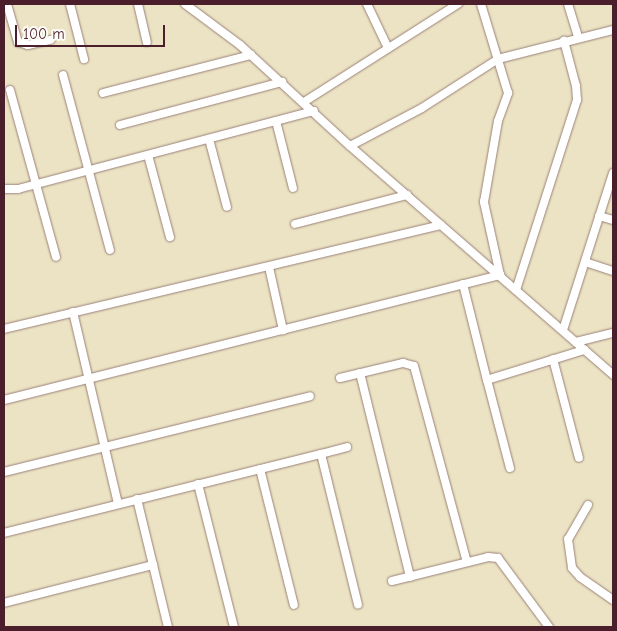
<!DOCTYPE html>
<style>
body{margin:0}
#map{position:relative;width:617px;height:631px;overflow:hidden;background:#ece3c4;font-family:"Comic Neue",sans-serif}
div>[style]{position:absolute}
.roads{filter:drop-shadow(0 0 1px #9b8178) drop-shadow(0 0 1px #9b8178)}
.minor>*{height:8px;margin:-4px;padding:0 4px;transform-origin:4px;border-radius:4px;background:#fff}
span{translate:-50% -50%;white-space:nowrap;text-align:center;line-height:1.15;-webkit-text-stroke:4px #fdfcf7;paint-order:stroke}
.frame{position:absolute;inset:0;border:5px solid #4a1f2b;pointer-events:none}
.scale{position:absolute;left:15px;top:25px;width:150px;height:22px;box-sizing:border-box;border:2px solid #4a1f2b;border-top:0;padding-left:6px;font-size:15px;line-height:18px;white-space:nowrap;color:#4a1f2b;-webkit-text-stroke:4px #fdfcf7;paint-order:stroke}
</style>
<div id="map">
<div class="roads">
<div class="minor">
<i style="left:7px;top:4px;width:40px;rotate:74deg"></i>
<i style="left:18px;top:42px;width:10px;rotate:17deg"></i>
<i style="left:28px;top:45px;width:23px;rotate:-13deg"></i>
<i style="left:70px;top:4px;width:57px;rotate:75.7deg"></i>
<i style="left:138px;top:4px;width:39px;rotate:77deg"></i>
<i style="left:185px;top:4px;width:69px;rotate:36.7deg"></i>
<i style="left:240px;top:45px;width:149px;rotate:42.6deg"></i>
<i style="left:350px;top:146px;width:349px;rotate:41deg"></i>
<i style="left:367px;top:4px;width:49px;rotate:64.5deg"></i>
<i style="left:568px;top:4px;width:34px;rotate:73deg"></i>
<i style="left:63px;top:75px;width:181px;rotate:75deg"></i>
<i style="left:10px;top:90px;width:173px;rotate:74.6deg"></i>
<i style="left:103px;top:93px;width:153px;rotate:-14.4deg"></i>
<i style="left:304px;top:102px;width:183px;rotate:-32.5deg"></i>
<i style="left:276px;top:121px;width:69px;rotate:75.8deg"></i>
<i style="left:120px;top:125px;width:168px;rotate:-14.9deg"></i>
<i style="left:209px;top:139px;width:70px;rotate:75.2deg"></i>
<i style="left:350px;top:146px;width:81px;rotate:-27.8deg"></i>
<i style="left:422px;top:108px;width:90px;rotate:-32.8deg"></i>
<i style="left:498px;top:59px;width:119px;rotate:-14.2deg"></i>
<i style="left:148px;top:155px;width:85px;rotate:75deg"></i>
<i style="left:4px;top:189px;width:14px"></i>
<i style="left:18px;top:189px;width:306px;rotate:-14.8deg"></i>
<i style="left:599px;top:216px;width:15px;rotate:16deg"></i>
<i style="left:295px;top:224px;width:116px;rotate:-14.5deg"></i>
<i style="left:585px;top:262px;width:29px;rotate:18deg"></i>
<i style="left:269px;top:267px;width:65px;rotate:77.5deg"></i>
<i style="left:463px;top:284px;width:99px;rotate:76deg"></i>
<i style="left:516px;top:290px;width:200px;rotate:-72.2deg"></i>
<i style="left:577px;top:100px;width:14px;rotate:-94deg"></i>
<i style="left:576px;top:86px;width:47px;rotate:-104.9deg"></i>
<i style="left:73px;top:312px;width:197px;rotate:76.8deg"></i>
<i style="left:4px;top:329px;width:449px;rotate:-13.4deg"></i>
<i style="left:563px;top:330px;width:165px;rotate:-72.3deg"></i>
<i style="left:576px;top:342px;width:38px;rotate:-14deg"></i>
<i style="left:553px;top:359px;width:102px;rotate:75.3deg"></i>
<i style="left:360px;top:373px;width:210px;rotate:76.2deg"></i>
<i style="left:340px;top:378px;width:65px;rotate:-13.4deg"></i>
<i style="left:403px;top:363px;width:11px;rotate:15deg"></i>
<i style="left:414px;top:366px;width:203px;rotate:74.9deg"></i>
<i style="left:4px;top:400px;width:512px;rotate:-14.14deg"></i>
<i style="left:500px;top:275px;width:75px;rotate:-102.4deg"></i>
<i style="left:484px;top:202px;width:82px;rotate:-80.2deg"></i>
<i style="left:498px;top:121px;width:30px;rotate:-70deg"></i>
<i style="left:508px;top:93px;width:93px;rotate:-106.9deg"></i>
<i style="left:321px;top:454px;width:27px;rotate:-15deg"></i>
<i style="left:510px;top:468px;width:91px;rotate:-104.6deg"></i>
<i style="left:487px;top:380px;width:102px;rotate:-17.2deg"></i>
<i style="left:260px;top:469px;width:140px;rotate:76deg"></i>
<i style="left:4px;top:472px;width:315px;rotate:-13.9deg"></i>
<i style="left:198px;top:484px;width:147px;rotate:75.9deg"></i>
<i style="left:137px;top:499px;width:132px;rotate:76.4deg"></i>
<i style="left:588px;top:505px;width:39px;rotate:120deg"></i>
<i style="left:568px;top:539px;width:29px;rotate:82deg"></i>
<i style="left:572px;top:568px;width:12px;rotate:48deg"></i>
<i style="left:580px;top:577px;width:40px;rotate:34.9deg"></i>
<i style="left:4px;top:533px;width:327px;rotate:-14deg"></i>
<i style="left:321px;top:454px;width:155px;rotate:76.2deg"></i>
<i style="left:392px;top:581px;width:99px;rotate:-14deg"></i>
<i style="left:488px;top:557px;width:10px;rotate:6deg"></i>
<i style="left:498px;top:558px;width:86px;rotate:53.5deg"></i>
<i style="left:4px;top:603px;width:154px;rotate:-14.3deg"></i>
</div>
</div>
<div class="frame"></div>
<div class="scale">100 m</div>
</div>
